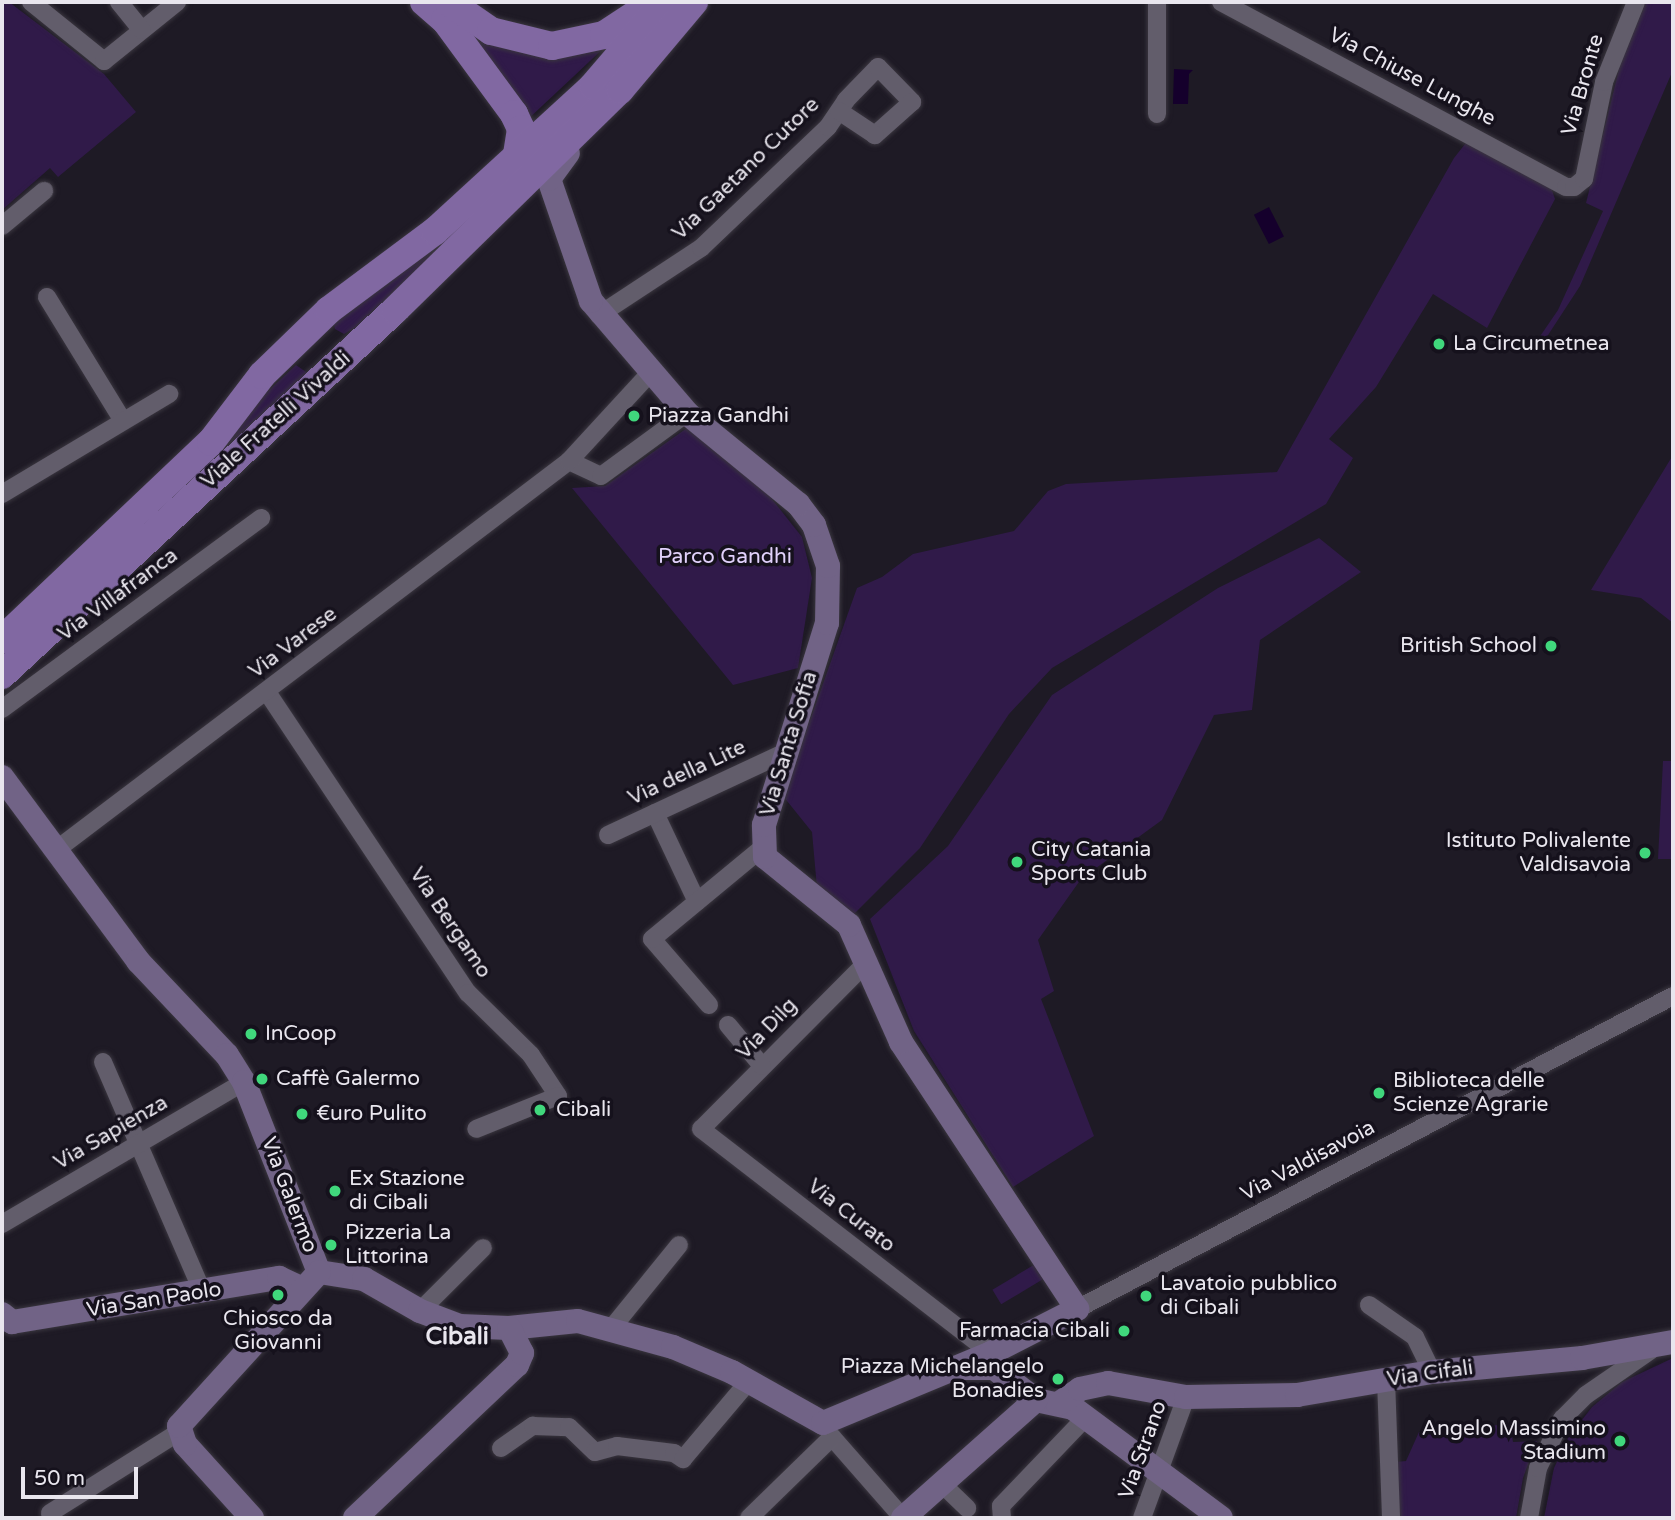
<!DOCTYPE html>
<meta charset="utf-8">
<style>
body{margin:0}
#map{position:relative;width:1675px;height:1520px;overflow:hidden;background:#1e1a25;font-family:"Varela Round",sans-serif}
div>[style]{position:absolute}
.green>*{inset:0;background:#301a49;transform-origin:0 0}
.water>*{inset:0;background:#15002c;transform-origin:0 0}
.roads{filter:drop-shadow(0 0 2px #3a363f) drop-shadow(0 0 2px #3a363f)}
.street>*{height:18px;margin:-9px;padding:0 9px;transform-origin:9px;border-radius:9px;background:#625d6b}
.secondary>*{height:24px;margin:-12px;padding:0 12px;transform-origin:12px;border-radius:12px;background:#716386}
.primary>*{height:28px;margin:-14px;padding:0 14px;transform-origin:14px;border-radius:14px;background:#8168a2}
.dots>*{width:19px;height:19px;translate:-50% -50%;box-sizing:border-box;border:4px solid #15111c;border-radius:50%}
span{translate:-50% -50%;white-space:nowrap;text-align:center;line-height:1.15;-webkit-text-stroke:7px #15111c;paint-order:stroke}
.street-label{font-size:21px;color:#e9e6ee}
.poi-label{font-size:21px;color:#e9e6ee}
.left{translate:0 -50%;text-align:left}
.right{translate:-100% -50%;text-align:right}
.park-label{font-size:21px;color:#e1d1fb}
.quarter-label{font-size:24px;color:#e9e6ee;font-weight:700}
.frame{position:absolute;inset:0;border:4px solid #e9e6ee;pointer-events:none}
.scale{position:absolute;left:21px;top:1467px;width:117px;height:32px;box-sizing:border-box;border:4px solid #e9e6ee;border-top:0;padding-left:9px;font-size:21px;line-height:24px;white-space:nowrap;color:#e9e6ee;-webkit-text-stroke:5px #15111c;paint-order:stroke}
</style>
<div id="map">
<div class="green">
<i style="clip-path:polygon(2px 2px,9px 2px,104px 74px,136px 112px,58px 177px,50px 168px,2px 210px)"></i>
<i style="clip-path:polygon(1646px 2px,1673px 2px,1673px 70px,1580px 286px,1537px 352px,1532px 348px,1558px 310px,1603px 211px,1586px 203px,1620px 65px)"></i>
<i style="clip-path:polygon(476px 36px,606px 46px,526px 121px,474px 39px)"></i>
<i style="clip-path:polygon(589px 107px,356px 327px,344px 334px,335px 329px,333px 321px)"></i>
<i style="clip-path:polygon(1469px 139px,1551px 187px,1555px 199px,1487px 328px,1433px 294px,1376px 387px,1329px 439px,1353px 458px,1326px 504px,1052px 668px,1009px 714px,920px 848px,853px 915px,817px 888px,812px 832px,783px 796px,857px 588px,882px 577px,913px 554px,1014px 531px,1048px 491px,1066px 484px,1277px 472px,1454px 158px)"></i>
<i style="clip-path:polygon(296px 365px,309px 374px,185px 487px,268px 391px)"></i>
<i style="clip-path:polygon(687px 428px,764px 489px,802px 537px,812px 578px,798px 668px,733px 685px,572px 488px,605px 486px)"></i>
<i style="clip-path:polygon(1673px 455px,1673px 623px,1641px 598px,1591px 590px)"></i>
<i style="clip-path:polygon(1319px 538px,1361px 572px,1260px 640px,1252px 710px,1214px 715px,1162px 820px,1081px 879px,1038px 940px,1054px 991px,1041px 999px,1094px 1136px,1013px 1187px,914px 1031px,870px 919px,948px 846px,1052px 695px,1218px 588px)"></i>
<i style="clip-path:polygon(1663px 761px,1673px 761px,1673px 859px,1658px 859px)"></i>
<i style="left:1037px;top:1263px;width:17px;height:52px;rotate:59deg"></i>
<i style="clip-path:polygon(1673px 1358px,1673px 1518px,1544px 1518px,1554px 1468px,1568px 1438px,1592px 1407px,1622px 1382px)"></i>
<i style="clip-path:polygon(1510px 1424px,1513px 1442px,1537px 1441px,1523px 1478px,1516px 1518px,1397px 1518px,1396px 1462px,1406px 1461px,1419px 1432px)"></i>
</div>
<div class="water">
<i style="clip-path:polygon(1174px 69px,1193px 70px,1189px 74px,1188px 104px,1173px 104px)"></i>
<i style="left:1269px;top:207px;width:33px;height:17px;rotate:63deg"></i>
</div>
<div class="roads">
<div class="street">
<i style="left:31px;top:2px;width:94px;rotate:38.9deg"></i>
<i style="left:104px;top:61px;width:94px;rotate:-38.9deg"></i>
<i style="left:119px;top:2px;width:36px;rotate:51deg"></i>
<i style="left:1221px;top:2px;width:391px;rotate:28.2deg"></i>
<i style="left:1566px;top:187px;width:8px"></i>
<i style="left:1574px;top:187px;width:13px;rotate:-39deg"></i>
<i style="left:1584px;top:179px;width:99px;rotate:-78.3deg"></i>
<i style="left:1604px;top:82px;width:86px;rotate:-68.2deg"></i>
<i style="left:1157px;top:114px;width:112px;rotate:-90deg"></i>
<i style="left:2px;top:226px;width:55px;rotate:-39.8deg"></i>
<i style="left:47px;top:297px;width:145px;rotate:58.5deg"></i>
<i style="left:599px;top:315px;width:122px;rotate:-33.3deg"></i>
<i style="left:701px;top:248px;width:175px;rotate:-43.6deg"></i>
<i style="left:828px;top:127px;width:32px;rotate:-56deg"></i>
<i style="left:846px;top:100px;width:46px;rotate:-45.9deg"></i>
<i style="left:878px;top:67px;width:49px;rotate:45.8deg"></i>
<i style="left:912px;top:102px;width:50px;rotate:138.3deg"></i>
<i style="left:875px;top:135px;width:43px;rotate:-146.3deg"></i>
<i style="left:569px;top:461px;width:35px;rotate:25deg"></i>
<i style="left:601px;top:476px;width:107px;rotate:-36.2deg"></i>
<i style="left:2px;top:494px;width:195px;rotate:-30.9deg"></i>
<i style="left:267px;top:692px;width:362px;rotate:56.3deg"></i>
<i style="left:468px;top:993px;width:88px;rotate:44.5deg"></i>
<i style="left:531px;top:1055px;width:49px;rotate:56.6deg"></i>
<i style="left:558px;top:1096px;width:88px;rotate:158.1deg"></i>
<i style="left:2px;top:709px;width:322px;rotate:-36.4deg"></i>
<i style="left:655px;top:813px;width:98px;rotate:64.7deg"></i>
<i style="left:608px;top:835px;width:194px;rotate:-25deg"></i>
<i style="left:56px;top:850px;width:644px;rotate:-37.17deg"></i>
<i style="left:569px;top:461px;width:120px;rotate:-47.4deg"></i>
<i style="left:867px;top:962px;width:235px;rotate:134.8deg"></i>
<i style="left:701px;top:1129px;width:366px;rotate:37.7deg"></i>
<i style="left:709px;top:1005px;width:87px;rotate:-130.8deg"></i>
<i style="left:652px;top:939px;width:143px;rotate:-39.6deg"></i>
<i style="left:728px;top:1025px;width:53px;rotate:50.3deg"></i>
<i style="left:103px;top:1062px;width:252px;rotate:66.6deg"></i>
<i style="left:2px;top:1224px;width:281px;rotate:-30.4deg"></i>
<i style="left:1369px;top:1305px;width:56px;rotate:34.8deg"></i>
<i style="left:1415px;top:1337px;width:39px;rotate:64deg"></i>
<i style="left:1077px;top:1309px;width:673px;rotate:-27.71deg"></i>
<i style="left:420px;top:1311px;width:89px;rotate:-45deg"></i>
<i style="left:611px;top:1329px;width:108px;rotate:-51deg"></i>
<i style="left:1386px;top:1380px;width:138px;rotate:87.9deg"></i>
<i style="left:832px;top:1437px;width:108px;rotate:48.8deg"></i>
<i style="left:501px;top:1448px;width:39px;rotate:-35deg"></i>
<i style="left:533px;top:1426px;width:36px;rotate:2deg"></i>
<i style="left:569px;top:1427px;width:36px;rotate:44deg"></i>
<i style="left:595px;top:1452px;width:23px;rotate:-15deg"></i>
<i style="left:617px;top:1446px;width:57px;rotate:7deg"></i>
<i style="left:674px;top:1453px;width:11px;rotate:34deg"></i>
<i style="left:683px;top:1459px;width:101px;rotate:-49.8deg"></i>
<i style="left:942px;top:1484px;width:35px;rotate:44deg"></i>
<i style="left:50px;top:1513px;width:152px;rotate:-32.1deg"></i>
<i style="left:749px;top:1518px;width:116px;rotate:-44.3deg"></i>
<i style="left:1002px;top:1518px;width:12px;rotate:-95deg"></i>
<i style="left:1001px;top:1506px;width:124px;rotate:-46.3deg"></i>
<i style="left:1142px;top:1518px;width:129px;rotate:-70deg"></i>
<i style="left:1529px;top:1518px;width:51px;rotate:-79.8deg"></i>
<i style="left:1538px;top:1468px;width:55px;rotate:-63.9deg"></i>
<i style="left:1562px;top:1419px;width:34px;rotate:-45deg"></i>
<i style="left:1586px;top:1395px;width:79px;rotate:-34.7deg"></i>
</div>
<div class="secondary">
<i style="left:2px;top:777px;width:229px;rotate:53.5deg"></i>
<i style="left:138px;top:961px;width:129px;rotate:46.6deg"></i>
<i style="left:227px;top:1055px;width:32px;rotate:58deg"></i>
<i style="left:244px;top:1082px;width:204px;rotate:68.5deg"></i>
<i style="left:319px;top:1272px;width:46px;rotate:8.8deg"></i>
<i style="left:364px;top:1279px;width:64px;rotate:29.7deg"></i>
<i style="left:420px;top:1311px;width:43px;rotate:20.6deg"></i>
<i style="left:460px;top:1326px;width:49px;rotate:2.3deg"></i>
<i style="left:509px;top:1328px;width:69px;rotate:-5.8deg"></i>
<i style="left:578px;top:1321px;width:98px;rotate:15.3deg"></i>
<i style="left:673px;top:1347px;width:64px;rotate:23deg"></i>
<i style="left:732px;top:1372px;width:104px;rotate:29.3deg"></i>
<i style="left:823px;top:1423px;width:182px;rotate:-22.6deg"></i>
<i style="left:991px;top:1353px;width:97px;rotate:-27.1deg"></i>
<i style="left:1077px;top:1309px;width:320px;rotate:-123.4deg"></i>
<i style="left:901px;top:1042px;width:128px;rotate:-114deg"></i>
<i style="left:849px;top:925px;width:108px;rotate:-141deg"></i>
<i style="left:765px;top:857px;width:32px;rotate:-92deg"></i>
<i style="left:764px;top:825px;width:212px;rotate:-72.7deg"></i>
<i style="left:827px;top:623px;width:57px;rotate:-89deg"></i>
<i style="left:828px;top:566px;width:43px;rotate:-108.9deg"></i>
<i style="left:814px;top:525px;width:26px;rotate:-127deg"></i>
<i style="left:798px;top:504px;width:144px;rotate:-140.7deg"></i>
<i style="left:687px;top:413px;width:148px;rotate:-130.6deg"></i>
<i style="left:591px;top:301px;width:129px;rotate:-109deg"></i>
<i style="left:549px;top:179px;width:32px;rotate:-54deg"></i>
<i style="left:2px;top:1314px;width:13px;rotate:39deg"></i>
<i style="left:12px;top:1322px;width:271px;rotate:-9.4deg"></i>
<i style="left:279px;top:1278px;width:26px;rotate:25deg"></i>
<i style="left:964px;top:1368px;width:30px"></i>
<i style="left:994px;top:1368px;width:53px;rotate:37.3deg"></i>
<i style="left:1036px;top:1400px;width:38px;rotate:12deg"></i>
<i style="left:1073px;top:1408px;width:184px;rotate:36.6deg"></i>
<i style="left:1058px;top:1404px;width:27px;rotate:-34deg"></i>
<i style="left:1080px;top:1389px;width:29px;rotate:-12deg"></i>
<i style="left:1108px;top:1383px;width:79px;rotate:10.2deg"></i>
<i style="left:1186px;top:1397px;width:111px;rotate:-1deg"></i>
<i style="left:1297px;top:1395px;width:137px;rotate:-9.7deg"></i>
<i style="left:1432px;top:1372px;width:151px;rotate:-5.3deg"></i>
<i style="left:1582px;top:1358px;width:92px;rotate:-10deg"></i>
<i style="left:252px;top:1518px;width:100px;rotate:-132.2deg"></i>
<i style="left:185px;top:1444px;width:19px;rotate:-108deg"></i>
<i style="left:179px;top:1426px;width:208px;rotate:-47.7deg"></i>
<i style="left:355px;top:1518px;width:223px;rotate:-43.4deg"></i>
<i style="left:517px;top:1365px;width:13px;rotate:-67deg"></i>
<i style="left:522px;top:1353px;width:28px;rotate:-117deg"></i>
<i style="left:903px;top:1518px;width:178px;rotate:-41.6deg"></i>
</div>
<div class="primary">
<i style="left:424px;top:2px;width:28px;rotate:41deg"></i>
<i style="left:445px;top:20px;width:117px;rotate:53.7deg"></i>
<i style="left:514px;top:114px;width:17px;rotate:65deg"></i>
<i style="left:521px;top:129px;width:30px;rotate:99deg"></i>
<i style="left:449px;top:2px;width:51px;rotate:34.6deg"></i>
<i style="left:491px;top:31px;width:63px;rotate:13.8deg"></i>
<i style="left:552px;top:46px;width:53px;rotate:-11.9deg"></i>
<i style="left:604px;top:35px;width:56px;rotate:-33.4deg"></i>
<i style="left:2px;top:640px;width:288px;rotate:-43.5deg"></i>
<i style="left:211px;top:442px;width:84px;rotate:-52.7deg"></i>
<i style="left:262px;top:375px;width:93px;rotate:-44.1deg"></i>
<i style="left:329px;top:310px;width:132px;rotate:-36.7deg"></i>
<i style="left:435px;top:231px;width:214px;rotate:-42.5deg"></i>
<i style="left:593px;top:86px;width:111px;rotate:-49.4deg"></i>
<i style="left:2px;top:675px;width:536px;rotate:-42.88deg"></i>
<i style="left:395px;top:310px;width:315px;rotate:-44.4deg"></i>
<i style="left:620px;top:90px;width:115px;rotate:-49.9deg"></i>
</div>
</div>
<div class="dots">
<i style="left:1439px;top:344px;background:#40d77c"></i>
<i style="left:634px;top:416px;background:#40d77c"></i>
<i style="left:1551px;top:646px;background:#40d77c"></i>
<i style="left:1645px;top:853px;background:#40d77c"></i>
<i style="left:1017px;top:862px;background:#40d77c"></i>
<i style="left:251px;top:1034px;background:#40d77c"></i>
<i style="left:262px;top:1079px;background:#40d77c"></i>
<i style="left:1379px;top:1093px;background:#40d77c"></i>
<i style="left:540px;top:1110px;background:#40d77c"></i>
<i style="left:302px;top:1114px;background:#40d77c"></i>
<i style="left:335px;top:1191px;background:#40d77c"></i>
<i style="left:331px;top:1245px;background:#40d77c"></i>
<i style="left:278px;top:1295px;background:#40d77c"></i>
<i style="left:1146px;top:1296px;background:#40d77c"></i>
<i style="left:1124px;top:1331px;background:#40d77c"></i>
<i style="left:1058px;top:1379px;background:#40d77c"></i>
<i style="left:1620px;top:1441px;background:#40d77c"></i>
</div>
<div class="street-label">
<span style="left:1412px;top:77px;rotate:28deg">Via Chiuse Lunghe</span>
<span style="left:1583px;top:85px;rotate:-74deg">Via Bronte</span>
<span style="left:746px;top:169px;rotate:-44deg">Via Gaetano Cutore</span>
<span style="left:276px;top:420px;rotate:-42deg">Viale Fratelli Vivaldi</span>
<span style="left:118px;top:595px;rotate:-36deg">Via Villafranca</span>
<span style="left:293px;top:643px;rotate:-37deg">Via Varese</span>
<span style="left:789px;top:744px;rotate:-73deg">Via Santa Sofia</span>
<span style="left:687px;top:773px;rotate:-25deg">Via della Lite</span>
<span style="left:450px;top:923px;rotate:56deg">Via Bergamo</span>
<span style="left:767px;top:1029px;rotate:-46deg">Via Dilg</span>
<span style="left:111px;top:1133px;rotate:-30deg">Via Sapienza</span>
<span style="left:1308px;top:1161px;rotate:-28deg">Via Valdisavoia</span>
<span style="left:289px;top:1195px;rotate:69deg">Via Galermo</span>
<span style="left:851px;top:1216px;rotate:38deg">Via Curato</span>
<span style="left:154px;top:1300px;rotate:-9deg">Via San Paolo</span>
<span style="left:1430px;top:1374px;rotate:-8deg">Via Cifali</span>
<span style="left:1143px;top:1450px;rotate:-70deg">Via Strano</span>
</div>
<div class="poi-label">
<span class="left" style="left:1453px;top:344px">La Circumetnea</span>
<span class="left" style="left:648px;top:416px">Piazza Gandhi</span>
<span class="right" style="left:1537px;top:646px">British School</span>
<span class="right" style="left:1631px;top:853px">Istituto Polivalente<br>Valdisavoia</span>
<span class="left" style="left:1031px;top:862px">City Catania<br>Sports Club</span>
<span class="left" style="left:265px;top:1034px">InCoop</span>
<span class="left" style="left:276px;top:1079px">Caffè Galermo</span>
<span class="left" style="left:1393px;top:1093px">Biblioteca delle<br>Scienze Agrarie</span>
<span class="left" style="left:556px;top:1110px">Cibali</span>
<span class="left" style="left:316px;top:1114px">€uro Pulito</span>
<span class="left" style="left:349px;top:1191px">Ex Stazione<br>di Cibali</span>
<span class="left" style="left:345px;top:1245px">Pizzeria La<br>Littorina</span>
<span class="left" style="left:1160px;top:1296px">Lavatoio pubblico<br>di Cibali</span>
<span style="left:278px;top:1331px">Chiosco da<br>Giovanni</span>
<span class="right" style="left:1110px;top:1331px">Farmacia Cibali</span>
<span class="right" style="left:1044px;top:1379px">Piazza Michelangelo<br>Bonadies</span>
<span class="right" style="left:1606px;top:1441px">Angelo Massimino<br>Stadium</span>
</div>
<div class="park-label">
<span style="left:725px;top:557px">Parco Gandhi</span>
</div>
<div class="quarter-label">
<span style="left:457px;top:1337px">Cibali</span>
</div>
<div class="frame"></div>
<div class="scale">50 m</div>
</div>
